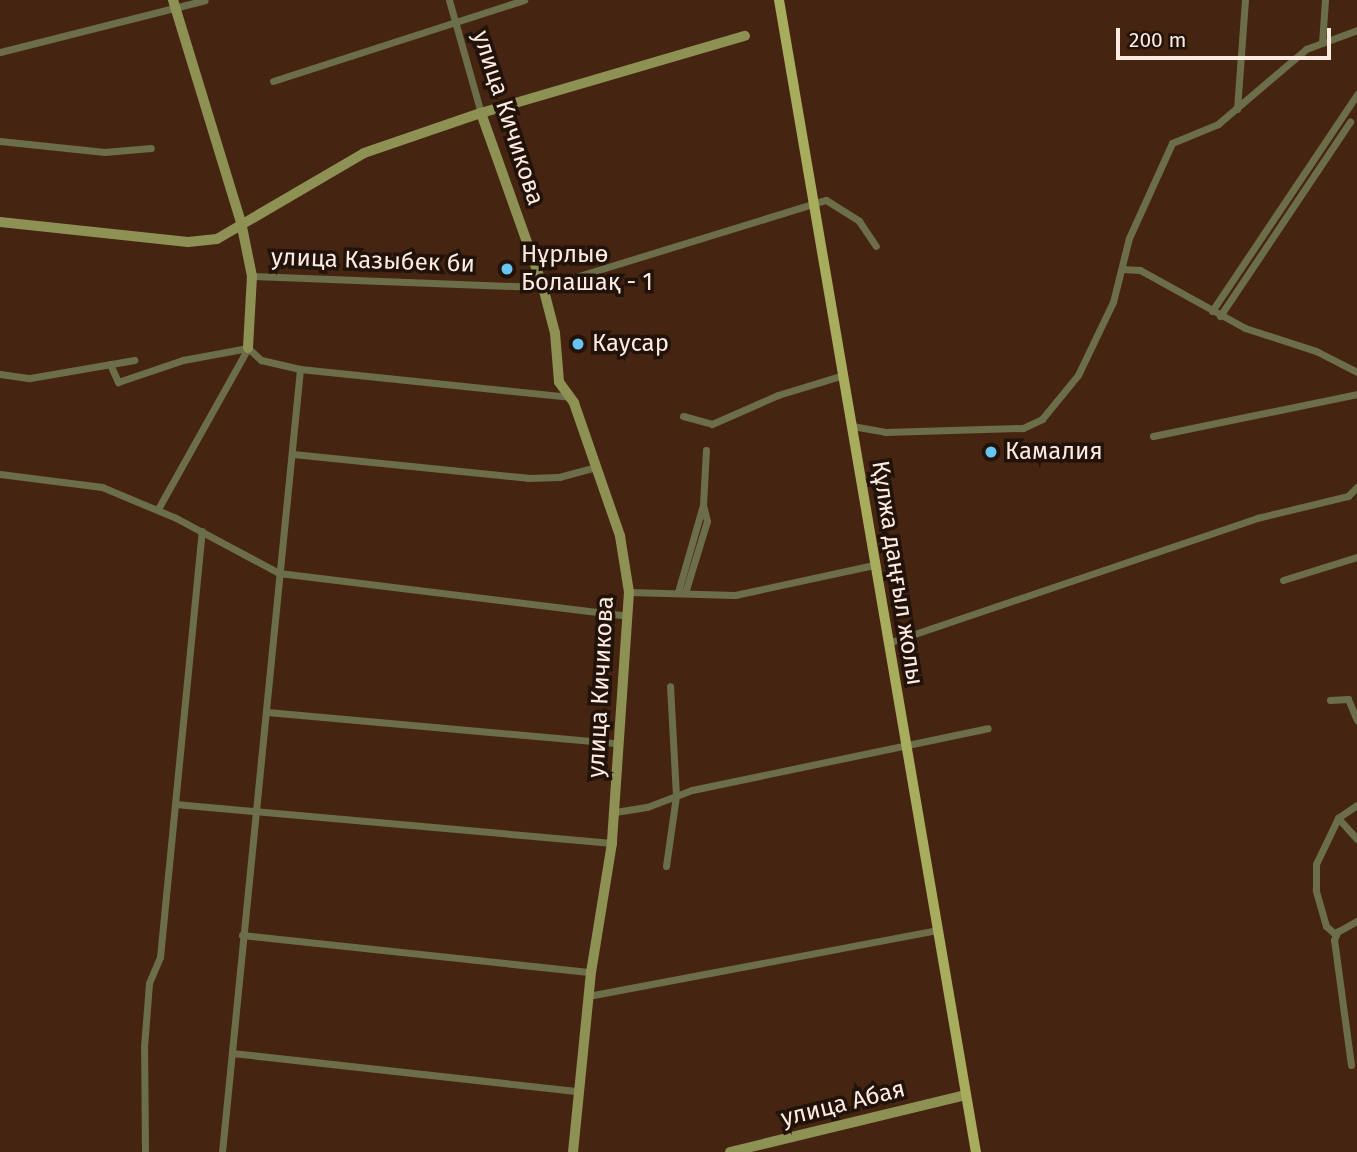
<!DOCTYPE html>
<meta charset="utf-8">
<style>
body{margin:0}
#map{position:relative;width:1357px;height:1152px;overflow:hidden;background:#452511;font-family:"Fira Sans",sans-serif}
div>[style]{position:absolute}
.street>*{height:7px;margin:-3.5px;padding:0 3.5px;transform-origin:3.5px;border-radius:3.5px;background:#6c6e49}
.secondary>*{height:10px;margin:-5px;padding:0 5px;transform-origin:5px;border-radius:5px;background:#8e9154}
.primary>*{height:10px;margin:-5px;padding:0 5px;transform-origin:5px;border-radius:5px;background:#a8ac5d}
.dots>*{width:19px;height:19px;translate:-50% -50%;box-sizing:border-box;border:4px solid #21130a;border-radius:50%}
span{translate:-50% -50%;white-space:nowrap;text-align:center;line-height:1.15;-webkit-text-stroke:7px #21130a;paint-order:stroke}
.street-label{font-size:24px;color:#fcebe1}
.poi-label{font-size:24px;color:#fcebe1}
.left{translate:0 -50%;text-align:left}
.scale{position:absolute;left:1116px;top:28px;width:215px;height:32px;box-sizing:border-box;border:4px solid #fcebe1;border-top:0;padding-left:9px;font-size:21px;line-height:24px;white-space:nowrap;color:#fcebe1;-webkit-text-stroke:5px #21130a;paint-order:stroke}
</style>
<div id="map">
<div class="street">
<i style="left:449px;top:0;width:117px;rotate:74.2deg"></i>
<i style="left:1322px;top:43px;width:43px;rotate:-86deg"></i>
<i style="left:0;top:52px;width:211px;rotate:-14.2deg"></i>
<i style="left:273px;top:81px;width:264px;rotate:-17.9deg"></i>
<i style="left:1237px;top:109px;width:109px;rotate:-85.8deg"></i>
<i style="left:0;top:141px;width:105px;rotate:6deg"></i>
<i style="left:104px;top:152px;width:47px;rotate:-4.9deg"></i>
<i style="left:1122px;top:269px;width:18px;rotate:3deg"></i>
<i style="left:1140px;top:270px;width:120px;rotate:28.9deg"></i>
<i style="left:1245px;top:328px;width:75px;rotate:17.9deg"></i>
<i style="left:1316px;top:351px;width:46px;rotate:27.1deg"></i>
<i style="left:252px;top:276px;width:291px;rotate:2.2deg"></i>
<i style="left:543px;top:287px;width:296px;rotate:-17.1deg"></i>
<i style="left:826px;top:200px;width:39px;rotate:32deg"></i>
<i style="left:859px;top:221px;width:30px;rotate:56deg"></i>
<i style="left:1212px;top:311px;width:261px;rotate:-56.2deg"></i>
<i style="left:1220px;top:316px;width:234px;rotate:-56.2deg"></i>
<i style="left:248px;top:348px;width:18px;rotate:43deg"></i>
<i style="left:261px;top:360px;width:40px;rotate:13deg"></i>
<i style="left:300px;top:369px;width:271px;rotate:5.9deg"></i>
<i style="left:110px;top:364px;width:20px;rotate:66deg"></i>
<i style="left:118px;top:382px;width:69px;rotate:-18.7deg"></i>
<i style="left:183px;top:360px;width:66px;rotate:-10.5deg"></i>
<i style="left:0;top:374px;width:30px;rotate:8deg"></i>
<i style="left:30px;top:378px;width:106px;rotate:-9.8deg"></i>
<i style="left:683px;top:416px;width:30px;rotate:15deg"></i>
<i style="left:712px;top:424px;width:72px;rotate:-23.7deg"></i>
<i style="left:778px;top:395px;width:69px;rotate:-16.9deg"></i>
<i style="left:852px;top:426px;width:34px;rotate:10deg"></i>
<i style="left:885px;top:432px;width:138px;rotate:-1.7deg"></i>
<i style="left:1023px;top:428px;width:21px;rotate:-25deg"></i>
<i style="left:1042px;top:419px;width:57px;rotate:-50.7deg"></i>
<i style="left:1078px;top:375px;width:81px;rotate:-64.4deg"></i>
<i style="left:1113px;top:302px;width:66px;rotate:-76deg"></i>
<i style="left:1129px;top:238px;width:104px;rotate:-65.6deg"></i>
<i style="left:1172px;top:143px;width:50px;rotate:-22.4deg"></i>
<i style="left:1218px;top:124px;width:116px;rotate:-40.4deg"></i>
<i style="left:1306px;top:49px;width:54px;rotate:-20.4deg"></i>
<i style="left:1153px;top:436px;width:208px;rotate:-11.6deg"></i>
<i style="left:293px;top:454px;width:236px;rotate:5.8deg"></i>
<i style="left:528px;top:478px;width:31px;rotate:-2deg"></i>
<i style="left:559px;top:477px;width:39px;rotate:-15deg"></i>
<i style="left:0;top:474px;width:103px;rotate:7.3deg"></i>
<i style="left:102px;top:487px;width:80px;rotate:22.7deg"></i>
<i style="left:176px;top:518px;width:117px;rotate:28.1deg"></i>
<i style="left:279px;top:573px;width:351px;rotate:7deg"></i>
<i style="left:158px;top:509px;width:184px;rotate:-60.8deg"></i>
<i style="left:1283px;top:580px;width:77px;rotate:-17.3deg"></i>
<i style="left:629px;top:592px;width:106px;rotate:1.6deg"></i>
<i style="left:735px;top:595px;width:142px;rotate:-12.2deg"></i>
<i style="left:678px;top:592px;width:91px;rotate:-74deg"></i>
<i style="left:703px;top:505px;width:55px;rotate:-86.9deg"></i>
<i style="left:685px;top:593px;width:75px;rotate:-73deg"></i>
<i style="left:707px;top:521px;width:16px;rotate:-104deg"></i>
<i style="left:888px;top:643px;width:390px;rotate:-18.7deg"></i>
<i style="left:1257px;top:518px;width:94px;rotate:-13.6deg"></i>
<i style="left:1348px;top:496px;width:13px;rotate:-45deg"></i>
<i style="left:1330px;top:700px;width:18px;rotate:-3deg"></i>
<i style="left:1348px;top:699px;width:23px;rotate:67deg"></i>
<i style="left:267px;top:712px;width:350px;rotate:5.1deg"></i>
<i style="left:175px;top:804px;width:439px;rotate:5.1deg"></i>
<i style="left:1357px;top:805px;width:23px;rotate:146deg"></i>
<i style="left:1338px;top:818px;width:28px;rotate:48deg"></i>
<i style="left:615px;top:812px;width:32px;rotate:-9deg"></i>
<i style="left:647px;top:807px;width:48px;rotate:-20.7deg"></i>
<i style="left:692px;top:790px;width:302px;rotate:-11.8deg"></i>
<i style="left:666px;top:866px;width:71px;rotate:-81.9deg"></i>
<i style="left:676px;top:796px;width:110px;rotate:-93.1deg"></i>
<i style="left:242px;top:935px;width:351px;rotate:6.1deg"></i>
<i style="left:1336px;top:935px;width:13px;rotate:-138deg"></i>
<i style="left:1326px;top:926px;width:37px;rotate:-106deg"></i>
<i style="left:1316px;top:890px;width:26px;rotate:-90deg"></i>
<i style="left:1316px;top:864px;width:51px;rotate:-64.4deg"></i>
<i style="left:588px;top:996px;width:355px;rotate:-10.7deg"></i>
<i style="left:232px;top:1053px;width:348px;rotate:6.3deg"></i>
<i style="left:1351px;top:1065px;width:126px;rotate:-97.7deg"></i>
<i style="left:1334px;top:940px;width:9px;rotate:-69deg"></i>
<i style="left:1337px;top:932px;width:23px;rotate:-29deg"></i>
<i style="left:145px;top:1152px;width:105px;rotate:-90.5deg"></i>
<i style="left:144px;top:1047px;width:64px;rotate:-85.5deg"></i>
<i style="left:149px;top:983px;width:28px;rotate:-67deg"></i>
<i style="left:160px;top:957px;width:428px;rotate:-84.4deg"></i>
<i style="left:222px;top:1152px;width:787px;rotate:-84.31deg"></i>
</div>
<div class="secondary">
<i style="left:173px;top:0;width:232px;rotate:73deg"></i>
<i style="left:241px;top:222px;width:55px;rotate:78.5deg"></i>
<i style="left:252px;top:276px;width:72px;rotate:93.2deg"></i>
<i style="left:481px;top:113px;width:185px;rotate:70.4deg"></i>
<i style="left:543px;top:287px;width:48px;rotate:75.4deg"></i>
<i style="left:555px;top:333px;width:49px;rotate:85.3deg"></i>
<i style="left:559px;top:382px;width:26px;rotate:54deg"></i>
<i style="left:574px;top:403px;width:141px;rotate:70.9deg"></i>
<i style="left:620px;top:536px;width:57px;rotate:80.9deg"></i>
<i style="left:629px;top:592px;width:252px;rotate:93.9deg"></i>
<i style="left:612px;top:843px;width:131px;rotate:99.2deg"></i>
<i style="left:591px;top:972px;width:181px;rotate:95.7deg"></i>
<i style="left:0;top:222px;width:189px;rotate:6.1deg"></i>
<i style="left:188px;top:242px;width:29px;rotate:-6deg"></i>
<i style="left:217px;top:239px;width:170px;rotate:-30.3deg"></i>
<i style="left:364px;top:153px;width:124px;rotate:-18.9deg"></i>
<i style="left:481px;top:113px;width:275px;rotate:-16.3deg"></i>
<i style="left:730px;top:1152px;width:242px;rotate:-13.6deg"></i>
</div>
<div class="primary">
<i style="left:779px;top:0;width:1169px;rotate:80.3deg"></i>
</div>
<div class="dots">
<i style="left:507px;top:269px;background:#68c4f0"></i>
<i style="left:578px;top:344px;background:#68c4f0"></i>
<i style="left:991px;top:452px;background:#68c4f0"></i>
</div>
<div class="street-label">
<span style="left:508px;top:118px;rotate:72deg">улица Кичикова</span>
<span style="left:373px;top:261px;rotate:2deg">улица Казыбек би</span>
<span style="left:897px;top:573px;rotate:81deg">Құлжа даңғыл жолы</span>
<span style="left:601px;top:687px;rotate:-87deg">улица Кичикова</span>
<span style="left:843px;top:1104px;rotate:-14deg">улица Абая</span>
</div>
<div class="poi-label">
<span class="left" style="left:521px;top:269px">Нұрлыө<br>Болашақ - 1</span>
<span class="left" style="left:592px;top:344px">Каусар</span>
<span class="left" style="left:1005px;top:452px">Камалия</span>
</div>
<div class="scale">200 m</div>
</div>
